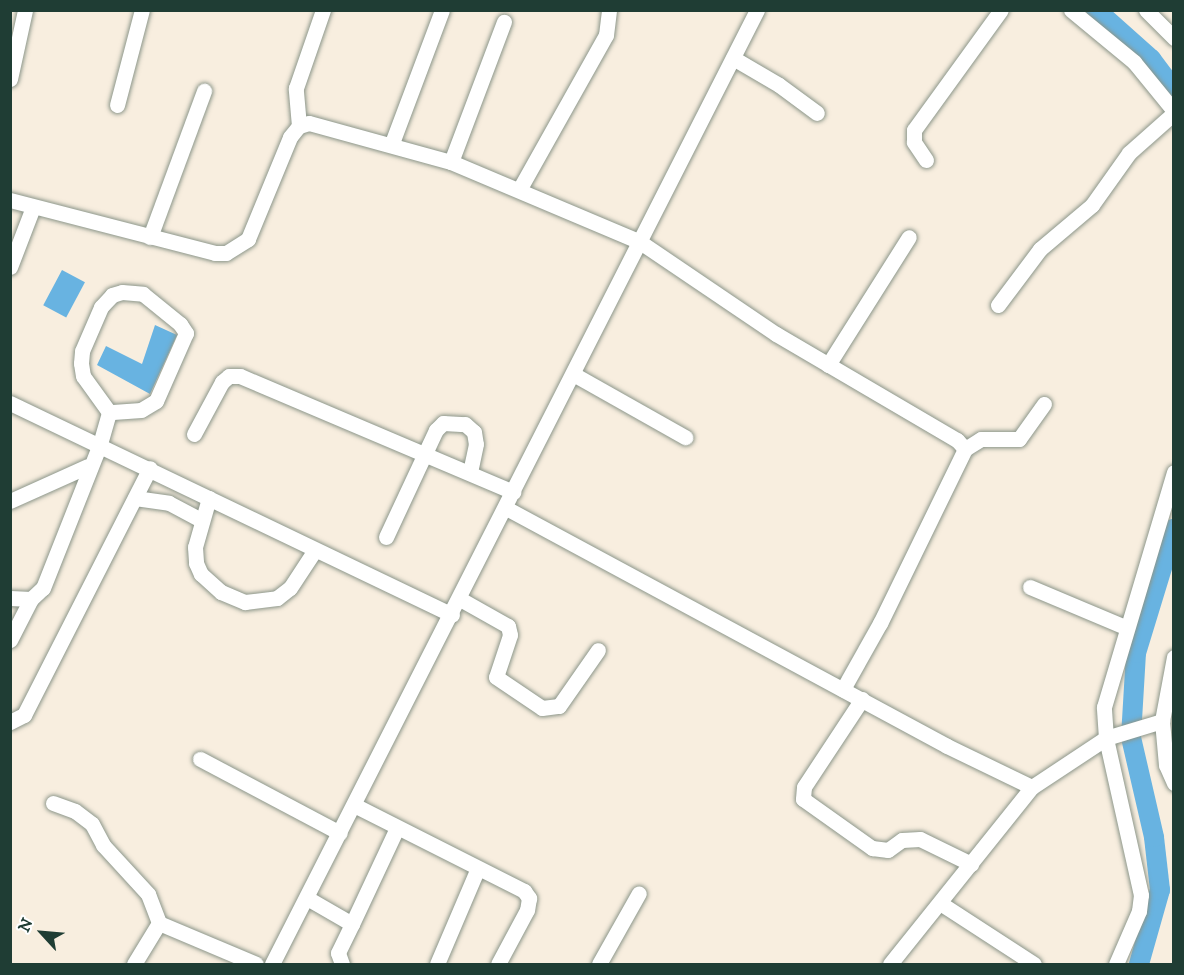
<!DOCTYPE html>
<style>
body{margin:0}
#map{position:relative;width:1184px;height:975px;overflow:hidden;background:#f8eedf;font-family:"IM FELL DW Pica",serif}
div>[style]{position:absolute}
.water>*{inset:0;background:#68b3e1;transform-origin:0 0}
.river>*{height:20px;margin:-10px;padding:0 10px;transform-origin:10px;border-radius:10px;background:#68b3e1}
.roads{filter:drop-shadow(0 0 2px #8c968a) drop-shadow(0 0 2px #8c968a)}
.minor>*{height:15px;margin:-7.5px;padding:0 7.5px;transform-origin:7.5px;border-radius:7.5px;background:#fff}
span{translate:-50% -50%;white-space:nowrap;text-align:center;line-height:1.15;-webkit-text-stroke:4.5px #fff;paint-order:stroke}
.frame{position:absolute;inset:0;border:12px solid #1f3d34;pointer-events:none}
.north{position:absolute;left:12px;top:903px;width:60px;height:60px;-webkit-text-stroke:4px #fff;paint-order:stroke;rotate:296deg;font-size:16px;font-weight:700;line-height:24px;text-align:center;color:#1f3d34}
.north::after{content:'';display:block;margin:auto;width:21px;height:27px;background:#1f3d34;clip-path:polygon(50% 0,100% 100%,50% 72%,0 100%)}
</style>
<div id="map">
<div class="water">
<i style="left:62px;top:270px;width:26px;height:40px;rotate:28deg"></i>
<i style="clip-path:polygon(155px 325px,177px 335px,150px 394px,97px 365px,106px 346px,142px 364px)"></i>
</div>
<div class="river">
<i style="left:1096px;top:10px;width:74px;rotate:41.7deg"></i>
<i style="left:1151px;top:59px;width:39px;rotate:53deg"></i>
<i style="left:1139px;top:964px;width:77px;rotate:-74.2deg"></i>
<i style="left:1160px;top:890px;width:53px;rotate:-96.5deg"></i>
<i style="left:1154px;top:837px;width:103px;rotate:-103deg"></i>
<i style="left:1131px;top:737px;width:84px;rotate:-86.6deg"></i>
<i style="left:1136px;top:653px;width:130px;rotate:-73deg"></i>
</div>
<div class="roads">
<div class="minor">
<i style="left:1071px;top:10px;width:82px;rotate:39.5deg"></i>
<i style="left:1134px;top:62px;width:63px;rotate:50.8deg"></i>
<i style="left:1146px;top:10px;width:40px;rotate:45deg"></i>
<i style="left:733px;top:58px;width:53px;rotate:30.4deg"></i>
<i style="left:779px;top:85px;width:47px;rotate:36.4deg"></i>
<i style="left:10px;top:79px;width:71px;rotate:-77.7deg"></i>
<i style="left:117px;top:105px;width:98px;rotate:-75.3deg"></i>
<i style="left:299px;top:126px;width:38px;rotate:-95deg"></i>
<i style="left:296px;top:88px;width:83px;rotate:-70.9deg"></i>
<i style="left:392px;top:143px;width:142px;rotate:-69.4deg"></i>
<i style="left:926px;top:160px;width:22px;rotate:-124deg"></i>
<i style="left:914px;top:142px;width:12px;rotate:-90deg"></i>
<i style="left:914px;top:130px;width:148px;rotate:-54.1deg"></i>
<i style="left:451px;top:162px;width:150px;rotate:-69.3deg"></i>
<i style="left:519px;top:190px;width:178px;rotate:-60.7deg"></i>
<i style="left:606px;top:35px;width:25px;rotate:-83deg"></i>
<i style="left:10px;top:200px;width:212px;rotate:14.5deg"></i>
<i style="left:215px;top:253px;width:11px"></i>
<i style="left:226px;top:253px;width:26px;rotate:-32deg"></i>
<i style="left:248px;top:239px;width:110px;rotate:-67.6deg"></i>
<i style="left:290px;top:137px;width:14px;rotate:-51deg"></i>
<i style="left:299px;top:126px;width:10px;rotate:-17deg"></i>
<i style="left:309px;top:123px;width:147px;rotate:15.4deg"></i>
<i style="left:451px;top:162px;width:205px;rotate:22.9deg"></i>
<i style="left:640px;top:242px;width:164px;rotate:34.1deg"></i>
<i style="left:776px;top:334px;width:210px;rotate:30.4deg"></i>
<i style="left:957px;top:440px;width:12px;rotate:48deg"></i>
<i style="left:965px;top:449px;width:194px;rotate:116deg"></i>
<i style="left:880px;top:623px;width:76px;rotate:119.3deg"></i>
<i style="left:150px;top:237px;width:156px;rotate:-69.7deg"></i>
<i style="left:10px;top:267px;width:64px;rotate:-69deg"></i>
<i style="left:998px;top:305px;width:70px;rotate:-53.1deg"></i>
<i style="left:1040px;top:249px;width:68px;rotate:-40.2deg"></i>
<i style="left:1092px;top:205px;width:64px;rotate:-54.6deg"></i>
<i style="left:1129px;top:153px;width:60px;rotate:-41.6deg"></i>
<i style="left:828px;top:365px;width:151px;rotate:-57.7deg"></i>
<i style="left:573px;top:374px;width:129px;rotate:29.4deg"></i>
<i style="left:10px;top:403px;width:490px;rotate:25.6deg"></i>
<i style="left:194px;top:434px;width:59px;rotate:-61.7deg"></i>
<i style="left:222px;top:382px;width:9px;rotate:-41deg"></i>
<i style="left:229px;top:376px;width:11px"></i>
<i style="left:240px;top:376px;width:297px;rotate:23deg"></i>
<i style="left:965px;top:449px;width:19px;rotate:-32deg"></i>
<i style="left:981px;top:439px;width:38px"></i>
<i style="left:1019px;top:439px;width:43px;rotate:-54.5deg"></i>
<i style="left:135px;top:498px;width:34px;rotate:8deg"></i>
<i style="left:169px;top:503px;width:36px;rotate:28deg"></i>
<i style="left:209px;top:498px;width:51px;rotate:105.9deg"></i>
<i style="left:195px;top:547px;width:16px;rotate:86deg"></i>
<i style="left:196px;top:563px;width:12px;rotate:66deg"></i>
<i style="left:201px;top:574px;width:27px;rotate:42deg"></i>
<i style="left:221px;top:592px;width:26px;rotate:23deg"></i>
<i style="left:245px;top:602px;width:32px;rotate:-7deg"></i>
<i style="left:277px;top:598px;width:16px;rotate:-38deg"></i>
<i style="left:290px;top:588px;width:45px;rotate:-56.7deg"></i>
<i style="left:10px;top:501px;width:85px;rotate:-24.2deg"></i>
<i style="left:506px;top:508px;width:501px;rotate:28.35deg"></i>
<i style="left:947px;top:746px;width:94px;rotate:25.8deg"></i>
<i style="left:386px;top:537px;width:118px;rotate:-65deg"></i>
<i style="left:436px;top:430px;width:10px;rotate:-45deg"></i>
<i style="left:443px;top:423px;width:22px;rotate:3deg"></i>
<i style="left:465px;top:424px;width:12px;rotate:42deg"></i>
<i style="left:474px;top:432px;width:12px;rotate:81deg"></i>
<i style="left:476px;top:444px;width:29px;rotate:102deg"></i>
<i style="left:1030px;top:587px;width:103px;rotate:22.8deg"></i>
<i style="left:10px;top:598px;width:21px;rotate:3deg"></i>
<i style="left:31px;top:599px;width:16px;rotate:-43deg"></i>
<i style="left:43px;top:588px;width:155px;rotate:-68.4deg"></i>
<i style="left:100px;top:444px;width:33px;rotate:-74deg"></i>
<i style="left:109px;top:412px;width:44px;rotate:-125.8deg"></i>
<i style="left:83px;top:376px;width:13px;rotate:-99deg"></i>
<i style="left:81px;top:363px;width:12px;rotate:-85deg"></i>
<i style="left:82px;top:351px;width:48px;rotate:-66.6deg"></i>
<i style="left:101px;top:307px;width:16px;rotate:-47deg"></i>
<i style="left:112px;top:295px;width:10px;rotate:-17deg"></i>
<i style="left:122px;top:292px;width:21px;rotate:5deg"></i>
<i style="left:143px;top:294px;width:48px;rotate:39deg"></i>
<i style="left:180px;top:324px;width:11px;rotate:56deg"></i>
<i style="left:186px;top:333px;width:74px;rotate:113.8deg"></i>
<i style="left:156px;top:401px;width:17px;rotate:149deg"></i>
<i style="left:141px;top:410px;width:32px;rotate:176deg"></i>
<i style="left:460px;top:599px;width:55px;rotate:29.4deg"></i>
<i style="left:508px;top:626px;width:9px;rotate:77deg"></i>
<i style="left:510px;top:635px;width:44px;rotate:108.4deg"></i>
<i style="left:496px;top:677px;width:55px;rotate:34deg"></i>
<i style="left:542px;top:708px;width:17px;rotate:-7deg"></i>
<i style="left:559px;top:706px;width:68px;rotate:-55.1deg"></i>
<i style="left:10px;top:640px;width:46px;rotate:-62.9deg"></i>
<i style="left:862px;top:699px;width:105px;rotate:123.4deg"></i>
<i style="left:804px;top:787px;width:12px;rotate:95deg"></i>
<i style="left:803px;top:799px;width:85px;rotate:35.4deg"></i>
<i style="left:872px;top:848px;width:16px;rotate:7deg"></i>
<i style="left:888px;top:850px;width:17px;rotate:-36deg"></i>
<i style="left:902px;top:840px;width:18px;rotate:-3deg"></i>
<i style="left:920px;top:839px;width:57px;rotate:26.1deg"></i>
<i style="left:1162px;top:721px;width:44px;rotate:84.8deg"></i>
<i style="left:1166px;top:765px;width:20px;rotate:66deg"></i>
<i style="left:10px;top:722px;width:16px;rotate:-27deg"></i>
<i style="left:24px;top:715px;width:277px;rotate:-63deg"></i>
<i style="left:200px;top:759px;width:158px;rotate:27.9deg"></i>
<i style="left:53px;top:803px;width:23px;rotate:20deg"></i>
<i style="left:75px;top:811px;width:21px;rotate:37deg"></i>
<i style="left:92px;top:824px;width:24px;rotate:62deg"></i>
<i style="left:103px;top:845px;width:67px;rotate:47.4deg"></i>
<i style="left:148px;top:894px;width:31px;rotate:69deg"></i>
<i style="left:354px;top:805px;width:191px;rotate:26.8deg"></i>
<i style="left:524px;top:891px;width:9px;rotate:54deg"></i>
<i style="left:529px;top:898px;width:12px;rotate:99deg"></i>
<i style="left:527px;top:910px;width:61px;rotate:118.2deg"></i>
<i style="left:307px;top:898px;width:52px;rotate:30deg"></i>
<i style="left:352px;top:924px;width:32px;rotate:116deg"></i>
<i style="left:338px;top:953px;width:12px;rotate:70deg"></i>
<i style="left:940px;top:903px;width:112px;rotate:33deg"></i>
<i style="left:352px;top:924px;width:106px;rotate:-64.9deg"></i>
<i style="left:134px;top:964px;width:48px;rotate:-58.6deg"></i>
<i style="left:159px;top:923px;width:105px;rotate:22.9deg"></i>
<i style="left:272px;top:964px;width:1070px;rotate:-63.05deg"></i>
<i style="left:437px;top:964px;width:104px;rotate:-66.9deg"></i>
<i style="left:599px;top:964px;width:81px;rotate:-60.6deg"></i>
<i style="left:890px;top:964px;width:227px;rotate:-51.3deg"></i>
<i style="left:1032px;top:787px;width:89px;rotate:-33.5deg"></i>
<i style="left:1106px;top:738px;width:59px;rotate:-16.9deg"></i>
<i style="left:1162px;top:721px;width:65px;rotate:-79.4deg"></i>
<i style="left:1116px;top:964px;width:58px;rotate:-66.5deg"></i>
<i style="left:1139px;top:911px;width:16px;rotate:-83deg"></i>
<i style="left:1141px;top:895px;width:161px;rotate:-102.6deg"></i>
<i style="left:1106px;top:738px;width:31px;rotate:-94deg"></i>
<i style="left:1104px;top:707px;width:245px;rotate:-73.4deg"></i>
</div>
</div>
<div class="frame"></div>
<div class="north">N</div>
</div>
